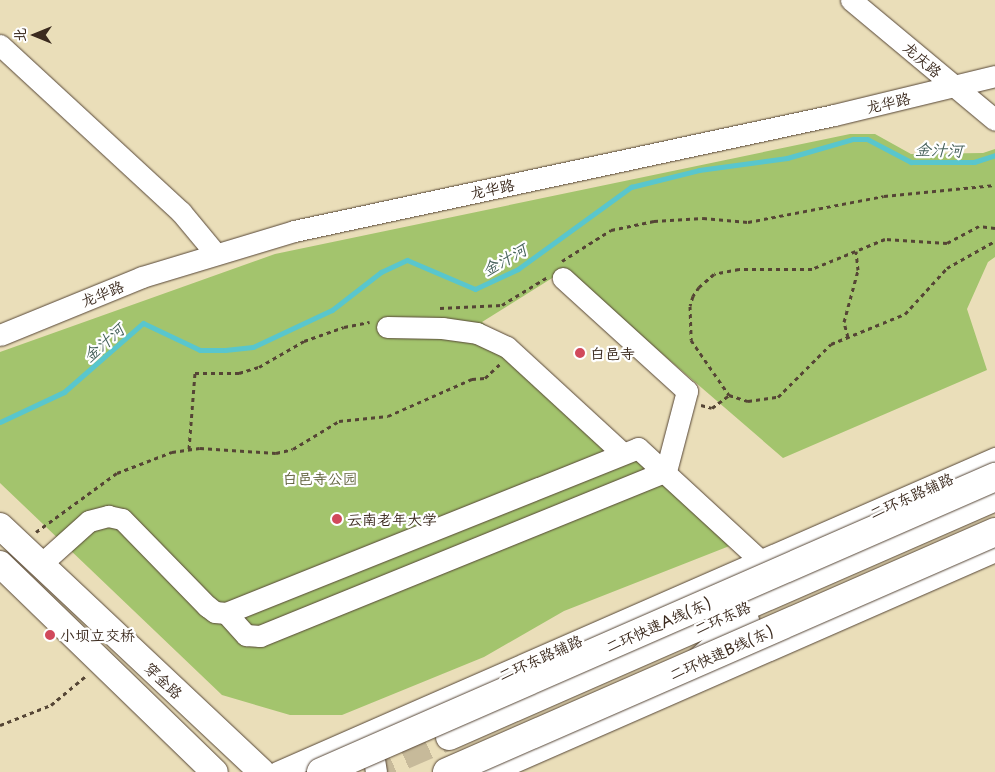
<!DOCTYPE html>
<meta charset="utf-8">
<style>
body{margin:0}
#map{position:relative;width:995px;height:772px;overflow:hidden;background:#eadeb9;font-family:"Playpen Sans","LXGW WenKai TC",sans-serif}
div>[style]{position:absolute}
.green>*{inset:0;background:#a3c46d}
.stream>*{height:5px;margin:-2.5px;padding:0 2.5px;transform-origin:2.5px;border-radius:2.5px;background:#59c6cd}
.major-tunnel>*{height:26px;margin-top:-13px;transform-origin:0;background:repeating-linear-gradient(90deg,#c7ba9a 0 26px,transparent 0 39px)}
.path>*{height:3px;margin-top:-1.5px;transform-origin:0;background:repeating-linear-gradient(90deg,#554535 0 4px,transparent 0 8px)}
.roads{filter:drop-shadow(0 0 1px #554535) drop-shadow(0 0 1px #554535)}
.minor>*{height:21px;margin:-10.5px;padding:0 10.5px;transform-origin:10.5px;border-radius:10.5px;background:#fff}
.major>*{height:26px;margin:-13px;padding:0 13px;transform-origin:13px;border-radius:13px;background:#fff}
.bridges{filter:drop-shadow(0 0 1px #554535) drop-shadow(0 0 1px #554535)}
.highway-bridge>*{height:28px;margin:-14px;padding:0 14px;transform-origin:14px;border-radius:14px;background:#fff}
.dots>*{width:14px;height:14px;translate:-50% -50%;box-sizing:border-box;border:2px solid #fff;border-radius:50%}
span{translate:-50% -50%;white-space:nowrap;text-align:center;line-height:1.15;-webkit-text-stroke:4.5px #fff;paint-order:stroke}
.street-label{font-size:15px;color:#3b2a1e}
.poi-label{font-size:15px;color:#3b2a1e}
.left{translate:0 -50%;text-align:left}
.park-label{font-size:15px;color:#5f603a}
.water-label{font-size:16px;color:#46615b;font-style:italic}
.north{position:absolute;left:10px;top:10px;width:50px;height:50px;-webkit-text-stroke:4px #fff;paint-order:stroke;rotate:270deg;font-size:14px;font-weight:700;line-height:20px;text-align:center;color:#3b2a1e}
.north::after{content:'';display:block;margin:auto;width:18px;height:22px;background:#3b2a1e;clip-path:polygon(50% 0,100% 100%,50% 72%,0 100%)}
</style>
<div id="map">
<div class="green">
<i style="clip-path:polygon(850px 134px,875px 134px,911px 154px,983px 153px,995px 149px,995px 257px,988px 262px,967px 309px,987px 370px,783px 458px,565px 270px,482px 322px,732px 545px,564px 611px,484px 657px,342px 715px,290px 715px,222px 695px,0 483px,0 352px,275px 254px)"></i>
</div>
<div class="stream">
<i style="left:0;top:422px;width:71px;rotate:-25.1deg"></i>
<i style="left:64px;top:392px;width:105px;rotate:-41.1deg"></i>
<i style="left:143px;top:323px;width:63px;rotate:25.3deg"></i>
<i style="left:200px;top:350px;width:25px"></i>
<i style="left:225px;top:350px;width:28px;rotate:-6deg"></i>
<i style="left:253px;top:347px;width:87px;rotate:-25.1deg"></i>
<i style="left:332px;top:310px;width:62px;rotate:-37.8deg"></i>
<i style="left:381px;top:272px;width:29px;rotate:-25deg"></i>
<i style="left:407px;top:260px;width:74px;rotate:23.1deg"></i>
<i style="left:475px;top:289px;width:47px;rotate:-24.9deg"></i>
<i style="left:518px;top:269px;width:140px;rotate:-36deg"></i>
<i style="left:631px;top:187px;width:70px;rotate:-14deg"></i>
<i style="left:699px;top:170px;width:89px;rotate:-7.8deg"></i>
<i style="left:787px;top:158px;width:69px;rotate:-16.1deg"></i>
<i style="left:853px;top:139px;width:14px"></i>
<i style="left:867px;top:139px;width:50px;rotate:27.6deg"></i>
<i style="left:911px;top:162px;width:63px"></i>
<i style="left:974px;top:162px;width:22px;rotate:-18deg"></i>
</div>
<div class="major-tunnel">
<i style="left:368px;top:772px;width:88px;rotate:-23.4deg"></i>
</div>
<div class="path">
<i style="left:995px;top:228px;width:16px;rotate:-173deg"></i>
<i style="left:979px;top:226px;width:36px;rotate:152deg"></i>
<i style="left:947px;top:243px;width:62px;rotate:-176.3deg"></i>
<i style="left:885px;top:239px;width:79px;rotate:157.7deg"></i>
<i style="left:812px;top:269px;width:73px;rotate:180deg"></i>
<i style="left:739px;top:269px;width:25px;rotate:169deg"></i>
<i style="left:714px;top:274px;width:20px;rotate:139deg"></i>
<i style="left:699px;top:287px;width:11px;rotate:124deg"></i>
<i style="left:693px;top:296px;width:10px;rotate:107deg"></i>
<i style="left:690px;top:306px;width:34px;rotate:88deg"></i>
<i style="left:691px;top:340px;width:67px;rotate:55.4deg"></i>
<i style="left:729px;top:395px;width:20px;rotate:18deg"></i>
<i style="left:748px;top:401px;width:30px;rotate:-8deg"></i>
<i style="left:778px;top:397px;width:75px;rotate:-45deg"></i>
<i style="left:831px;top:344px;width:80px;rotate:-22.1deg"></i>
<i style="left:905px;top:314px;width:62px;rotate:-47.6deg"></i>
<i style="left:947px;top:268px;width:55px;rotate:-29.4deg"></i>
<i style="left:562px;top:261px;width:58px;rotate:-32.3deg"></i>
<i style="left:611px;top:230px;width:44px;rotate:-11.8deg"></i>
<i style="left:654px;top:221px;width:49px;rotate:-3.5deg"></i>
<i style="left:703px;top:218px;width:45px;rotate:5.1deg"></i>
<i style="left:748px;top:222px;width:138px;rotate:-10.8deg"></i>
<i style="left:884px;top:196px;width:112px;rotate:-5.7deg"></i>
<i style="left:440px;top:308px;width:62px;rotate:-2.8deg"></i>
<i style="left:502px;top:305px;width:52px;rotate:-31.5deg"></i>
<i style="left:848px;top:337px;width:16px;rotate:-105deg"></i>
<i style="left:844px;top:322px;width:54px;rotate:-74.9deg"></i>
<i style="left:858px;top:270px;width:19px;rotate:-96deg"></i>
<i style="left:701px;top:405px;width:11px;rotate:15deg"></i>
<i style="left:712px;top:408px;width:21px;rotate:-37deg"></i>
<i style="left:189px;top:449px;width:76px;rotate:-85.5deg"></i>
<i style="left:195px;top:373px;width:44px"></i>
<i style="left:239px;top:373px;width:21px;rotate:-17deg"></i>
<i style="left:259px;top:367px;width:52px;rotate:-30deg"></i>
<i style="left:304px;top:341px;width:42px;rotate:-19.3deg"></i>
<i style="left:344px;top:327px;width:26px;rotate:-11deg"></i>
<i style="left:36px;top:532px;width:100px;rotate:-36.1deg"></i>
<i style="left:117px;top:473px;width:59px;rotate:-20.9deg"></i>
<i style="left:172px;top:452px;width:28px;rotate:-8deg"></i>
<i style="left:200px;top:448px;width:76px;rotate:3.8deg"></i>
<i style="left:276px;top:453px;width:17px;rotate:-13deg"></i>
<i style="left:293px;top:449px;width:54px;rotate:-31.3deg"></i>
<i style="left:339px;top:421px;width:49px;rotate:-5.8deg"></i>
<i style="left:388px;top:416px;width:92px;rotate:-23.8deg"></i>
<i style="left:472px;top:379px;width:13px;rotate:-4deg"></i>
<i style="left:485px;top:378px;width:21px;rotate:-43deg"></i>
<i style="left:0;top:725px;width:55px;rotate:-21.4deg"></i>
<i style="left:51px;top:705px;width:47px;rotate:-39.8deg"></i>
</div>
<div class="roads">
<div class="minor">
<i style="left:851px;top:0;width:187px;rotate:39.8deg"></i>
<i style="left:0;top:45px;width:246px;rotate:42.7deg"></i>
<i style="left:181px;top:212px;width:53px;rotate:50.3deg"></i>
<i style="left:387px;top:327px;width:55px;rotate:1deg"></i>
<i style="left:442px;top:328px;width:35px;rotate:8deg"></i>
<i style="left:477px;top:333px;width:33px;rotate:25deg"></i>
<i style="left:507px;top:347px;width:155px;rotate:42.6deg"></i>
<i style="left:0;top:335px;width:153px;rotate:-22.2deg"></i>
<i style="left:142px;top:277px;width:159px;rotate:-16.8deg"></i>
<i style="left:294px;top:231px;width:552px;rotate:-12.12deg"></i>
<i style="left:834px;top:115px;width:166px;rotate:-13.6deg"></i>
<i style="left:41px;top:564px;width:64px;rotate:-41.9deg"></i>
<i style="left:89px;top:521px;width:20px;rotate:-15deg"></i>
<i style="left:108px;top:516px;width:14px;rotate:12deg"></i>
<i style="left:122px;top:519px;width:122px;rotate:45.7deg"></i>
<i style="left:207px;top:606px;width:10px;rotate:37deg"></i>
<i style="left:215px;top:612px;width:11px;rotate:5deg"></i>
<i style="left:226px;top:613px;width:444px;rotate:-21.8deg"></i>
<i style="left:638px;top:448px;width:166px;rotate:42.6deg"></i>
<i style="left:226px;top:613px;width:30px;rotate:48deg"></i>
<i style="left:246px;top:635px;width:14px;rotate:4deg"></i>
<i style="left:260px;top:636px;width:438px;rotate:-22.1deg"></i>
<i style="left:666px;top:471px;width:83px;rotate:-75.3deg"></i>
<i style="left:687px;top:391px;width:168px;rotate:-137.7deg"></i>
<i style="left:698px;top:657px;width:35px;rotate:-41deg"></i>
<i style="left:724px;top:634px;width:28px;rotate:-30deg"></i>
<i style="left:277px;top:772px;width:784px;rotate:-23.62deg"></i>
<i style="left:376px;top:772px;width:18px;rotate:-99deg"></i>
<i style="left:373px;top:754px;width:19px;rotate:-74deg"></i>
<i style="left:491px;top:772px;width:550px;rotate:-23.68deg"></i>
</div>
<div class="major">
<i style="left:0;top:526px;width:359px;rotate:43.2deg"></i>
<i style="left:0;top:564px;width:299px;rotate:44.1deg"></i>
<i style="left:449px;top:737px;width:596px;rotate:-23.64deg"></i>
</div>
</div>
<div class="bridges">
<div class="highway-bridge">
<i style="left:321px;top:772px;width:736px;rotate:-23.64deg"></i>
<i style="left:447px;top:772px;width:598px;rotate:-23.65deg"></i>
</div>
</div>
<div class="dots">
<i style="left:580px;top:353px;background:#d1495b"></i>
<i style="left:337px;top:519px;background:#d1495b"></i>
<i style="left:50px;top:635px;background:#d1495b"></i>
</div>
<div class="street-label">
<span style="left:923px;top:59px;rotate:41deg">龙庆路</span>
<span style="left:888px;top:102px;rotate:-13deg">龙华路</span>
<span style="left:492px;top:188px;rotate:-12deg">龙华路</span>
<span style="left:102px;top:293px;rotate:-22deg">龙华路</span>
<span style="left:911px;top:495px;rotate:-24deg">二环东路辅路</span>
<span style="left:722px;top:617px;rotate:-24deg">二环东路</span>
<span style="left:658px;top:624px;rotate:-24deg">二环快速A线(东)</span>
<span style="left:721px;top:652px;rotate:-24deg">二环快速B线(东)</span>
<span style="left:540px;top:657px;rotate:-24deg">二环东路辅路</span>
<span style="left:164px;top:680px;rotate:43deg">穿金路</span>
</div>
<div class="poi-label">
<span class="left" style="left:590px;top:353px">白邑寺</span>
<span class="left" style="left:347px;top:519px">云南老年大学</span>
<span class="left" style="left:60px;top:635px">小坝立交桥</span>
</div>
<div class="park-label">
<span style="left:320px;top:478px">白邑寺公园</span>
</div>
<div class="water-label">
<span style="left:939px;top:149px;rotate:2deg">金汁河</span>
<span style="left:504px;top:259px;rotate:-29deg">金汁河</span>
<span style="left:103px;top:342px;rotate:-41deg">金汁河</span>
</div>
<div class="north">北</div>
</div>
